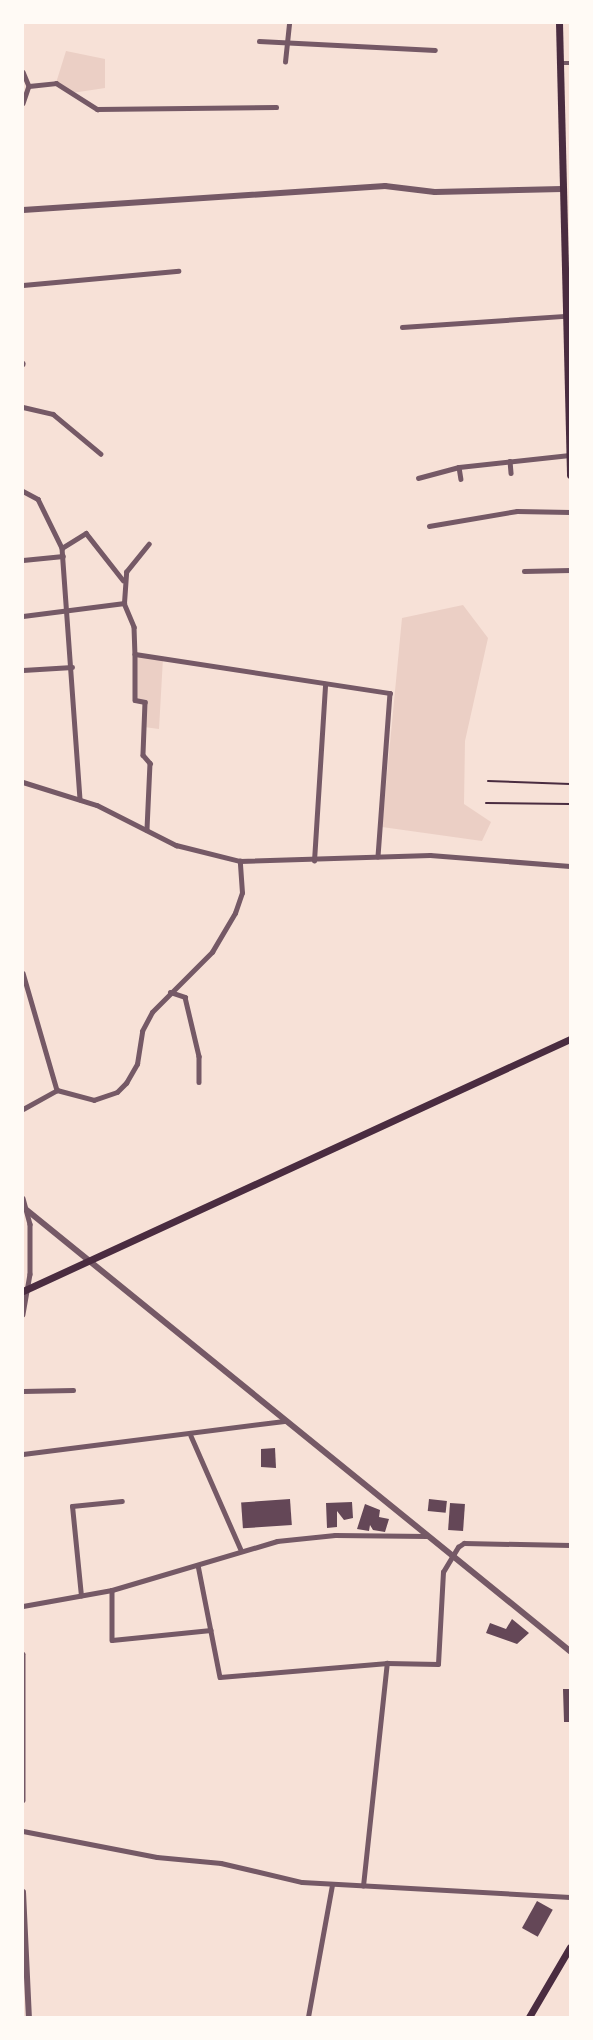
<!DOCTYPE html>
<style>
body{margin:0}
#map{position:relative;width:593px;height:2040px;overflow:hidden;background:#f7e1d7;font-family:Manrope,sans-serif}
div>[style]{position:absolute}
.green>*{inset:0;background:#ebcfc5}
.building>*{inset:0;background:#644757;transform-origin:0 0}
.path>*{height:2px;margin:-1px;padding:0 1px;transform-origin:1px;border-radius:1px;background:#4a2c40}
.minor>*{height:4.5px;margin:-2.25px;padding:0 2.25px;transform-origin:2.25px;border-radius:2.25px;background:#755966}
.tertiary>*{height:6px;margin:-3px;padding:0 3px;transform-origin:3px;border-radius:3px;background:#755966}
.primary>*{height:7px;margin:-3.5px;padding:0 3.5px;transform-origin:3.5px;border-radius:3.5px;background:#4a2c40}
span{translate:-50% -50%;white-space:nowrap;text-align:center;line-height:1.15;-webkit-text-stroke:6px #fffaf5;paint-order:stroke}
.frame{position:absolute;inset:0;border:24px solid #fffaf5;pointer-events:none}
</style>
<div id="map">
<div class="green">
<i style="clip-path:polygon(66px 51px,105px 59px,105px 88px,72px 93px,56px 83px)"></i>
<i style="clip-path:polygon(463px 605px,488px 638px,465px 741px,464px 804px,491px 822px,482px 841px,382px 827px,402px 618px)"></i>
<i style="clip-path:polygon(135px 654px,163px 658px,159px 729px,144px 727px,145px 703px,135px 700px)"></i>
</div>
<div class="building">
<i style="clip-path:polygon(275px 1448px,276px 1468px,261px 1467px,261px 1449px)"></i>
<i style="left:290px;top:1499px;width:26px;height:49px;rotate:86deg"></i>
<i style="left:429px;top:1499px;width:18px;height:12px;rotate:6deg"></i>
<i style="clip-path:polygon(352px 1502px,353px 1518px,344px 1520px,337px 1511px,337px 1527px,327px 1528px,326px 1503px)"></i>
<i style="left:450px;top:1503px;width:15px;height:27px;rotate:4deg"></i>
<i style="clip-path:polygon(365px 1504px,380px 1510px,379px 1517px,389px 1519px,385px 1532px,373px 1530px,370px 1525px,369px 1531px,357px 1529px)"></i>
<i style="clip-path:polygon(512px 1619px,529px 1633px,517px 1644px,486px 1633px,490px 1623px,506px 1629px)"></i>
<i style="clip-path:polygon(563px 1689px,570px 1689px,570px 1722px,564px 1722px)"></i>
<i style="left:537px;top:1901px;width:18px;height:31px;rotate:29deg"></i>
</div>
<div class="path">
<i style="left:488px;top:781px;width:82px;rotate:2.1deg"></i>
<i style="left:486px;top:803px;width:84px;rotate:0.7deg"></i>
</div>
<div class="minor">
<i style="left:259px;top:41px;width:176px;rotate:2.9deg"></i>
<i style="left:285px;top:62px;width:39px;rotate:-84deg"></i>
<i style="left:560px;top:63px;width:10px"></i>
<i style="left:23px;top:72px;width:15px;rotate:67deg"></i>
<i style="left:29px;top:86px;width:18px;rotate:109deg"></i>
<i style="left:29px;top:86px;width:27px;rotate:-6deg"></i>
<i style="left:56px;top:83px;width:49px;rotate:32.4deg"></i>
<i style="left:97px;top:109px;width:179px;rotate:-0.6deg"></i>
<i style="left:23px;top:285px;width:156px;rotate:-5.2deg"></i>
<i style="left:402px;top:327px;width:163px;rotate:-3.9deg"></i>
<i style="left:23px;top:363px;width:1px;rotate:90deg"></i>
<i style="left:23px;top:407px;width:31px;rotate:13deg"></i>
<i style="left:53px;top:414px;width:62px;rotate:39.8deg"></i>
<i style="left:510px;top:461px;width:12px;rotate:85deg"></i>
<i style="left:459px;top:467px;width:12px;rotate:81deg"></i>
<i style="left:418px;top:478px;width:42px;rotate:-15deg"></i>
<i style="left:459px;top:467px;width:111px;rotate:-6.2deg"></i>
<i style="left:23px;top:491px;width:17px;rotate:28deg"></i>
<i style="left:38px;top:499px;width:55px;rotate:63.9deg"></i>
<i style="left:62px;top:548px;width:252px;rotate:85.9deg"></i>
<i style="left:429px;top:526px;width:89px;rotate:-9.7deg"></i>
<i style="left:517px;top:511px;width:53px;rotate:1.1deg"></i>
<i style="left:62px;top:548px;width:28px;rotate:-32deg"></i>
<i style="left:86px;top:533px;width:60px;rotate:51.8deg"></i>
<i style="left:23px;top:560px;width:40px;rotate:-5.7deg"></i>
<i style="left:524px;top:571px;width:46px;rotate:-1.2deg"></i>
<i style="left:124px;top:603px;width:31px;rotate:-86deg"></i>
<i style="left:126px;top:572px;width:36px;rotate:-51deg"></i>
<i style="left:23px;top:616px;width:102px;rotate:-7.3deg"></i>
<i style="left:124px;top:603px;width:26px;rotate:67deg"></i>
<i style="left:134px;top:627px;width:27px;rotate:88deg"></i>
<i style="left:135px;top:654px;width:258px;rotate:8.7deg"></i>
<i style="left:390px;top:693px;width:164px;rotate:94.2deg"></i>
<i style="left:135px;top:654px;width:46px;rotate:90deg"></i>
<i style="left:135px;top:700px;width:10px;rotate:11deg"></i>
<i style="left:145px;top:702px;width:53px;rotate:92.2deg"></i>
<i style="left:143px;top:755px;width:11px;rotate:49deg"></i>
<i style="left:150px;top:763px;width:67px;rotate:92.6deg"></i>
<i style="left:23px;top:670px;width:49px;rotate:-3.5deg"></i>
<i style="left:23px;top:782px;width:77px;rotate:17.3deg"></i>
<i style="left:97px;top:805px;width:89px;rotate:26.9deg"></i>
<i style="left:176px;top:845px;width:66px;rotate:14deg"></i>
<i style="left:240px;top:861px;width:190px;rotate:-1.8deg"></i>
<i style="left:430px;top:855px;width:140px;rotate:4.5deg"></i>
<i style="left:314px;top:861px;width:177px;rotate:-86.4deg"></i>
<i style="left:23px;top:973px;width:122px;rotate:73.8deg"></i>
<i style="left:170px;top:992px;width:16px;rotate:18deg"></i>
<i style="left:185px;top:997px;width:61px;rotate:76.7deg"></i>
<i style="left:199px;top:1056px;width:26px;rotate:90deg"></i>
<i style="left:23px;top:1109px;width:39px;rotate:-29deg"></i>
<i style="left:57px;top:1090px;width:38px;rotate:15deg"></i>
<i style="left:94px;top:1100px;width:24px;rotate:-19deg"></i>
<i style="left:117px;top:1092px;width:13px;rotate:-45deg"></i>
<i style="left:126px;top:1083px;width:22px;rotate:-60deg"></i>
<i style="left:137px;top:1064px;width:33px;rotate:-81deg"></i>
<i style="left:142px;top:1031px;width:21px;rotate:-62deg"></i>
<i style="left:152px;top:1012px;width:85px;rotate:-45deg"></i>
<i style="left:212px;top:952px;width:45px;rotate:-59.5deg"></i>
<i style="left:235px;top:913px;width:21px;rotate:-71deg"></i>
<i style="left:242px;top:893px;width:32px;rotate:-94deg"></i>
<i style="left:23px;top:1198px;width:27px;rotate:75deg"></i>
<i style="left:30px;top:1224px;width:50px;rotate:90deg"></i>
<i style="left:30px;top:1274px;width:41px;rotate:99.9deg"></i>
<i style="left:23px;top:1391px;width:50px;rotate:-1.1deg"></i>
<i style="left:191px;top:1436px;width:124px;rotate:66.3deg"></i>
<i style="left:23px;top:1454px;width:265px;rotate:-7.2deg"></i>
<i style="left:198px;top:1565px;width:114px;rotate:78.9deg"></i>
<i style="left:220px;top:1677px;width:168px;rotate:-4.8deg"></i>
<i style="left:387px;top:1663px;width:51px;rotate:1.1deg"></i>
<i style="left:438px;top:1664px;width:92px;rotate:-86.9deg"></i>
<i style="left:443px;top:1572px;width:29px;rotate:-59deg"></i>
<i style="left:458px;top:1547px;width:7px;rotate:-34deg"></i>
<i style="left:464px;top:1543px;width:106px;rotate:1.1deg"></i>
<i style="left:112px;top:1590px;width:50px;rotate:90deg"></i>
<i style="left:112px;top:1640px;width:99px;rotate:-5.8deg"></i>
<i style="left:81px;top:1596px;width:90px;rotate:-95.7deg"></i>
<i style="left:72px;top:1506px;width:50px;rotate:-5.7deg"></i>
<i style="left:23px;top:1606px;width:90px;rotate:-10.2deg"></i>
<i style="left:112px;top:1590px;width:172px;rotate:-16.5deg"></i>
<i style="left:277px;top:1541px;width:58px;rotate:-5.9deg"></i>
<i style="left:335px;top:1535px;width:92px;rotate:0.6deg"></i>
<i style="left:23px;top:1654px;width:146px;rotate:90deg"></i>
<i style="left:23px;top:1831px;width:136px;rotate:11deg"></i>
<i style="left:157px;top:1857px;width:64px;rotate:5.4deg"></i>
<i style="left:221px;top:1863px;width:83px;rotate:13.2deg"></i>
<i style="left:302px;top:1882px;width:268px;rotate:3.2deg"></i>
<i style="left:363px;top:1886px;width:224px;rotate:-83.9deg"></i>
<i style="left:308px;top:2017px;width:134px;rotate:-79.7deg"></i>
</div>
<div class="tertiary">
<i style="left:23px;top:210px;width:363px;rotate:-3.8deg"></i>
<i style="left:385px;top:186px;width:50px;rotate:6.8deg"></i>
<i style="left:435px;top:192px;width:127px;rotate:-1.4deg"></i>
<i style="left:23px;top:1207px;width:705px;rotate:39.07deg"></i>
<i style="left:23px;top:1892px;width:125px;rotate:87.3deg"></i>
</div>
<div class="primary">
<i style="left:559px;top:23px;width:452px;rotate:88.6deg"></i>
<i style="left:23px;top:1291px;width:602px;rotate:-24.74deg"></i>
<i style="left:529px;top:2017px;width:81px;rotate:-59.6deg"></i>
</div>
<div class="frame"></div>
</div>
